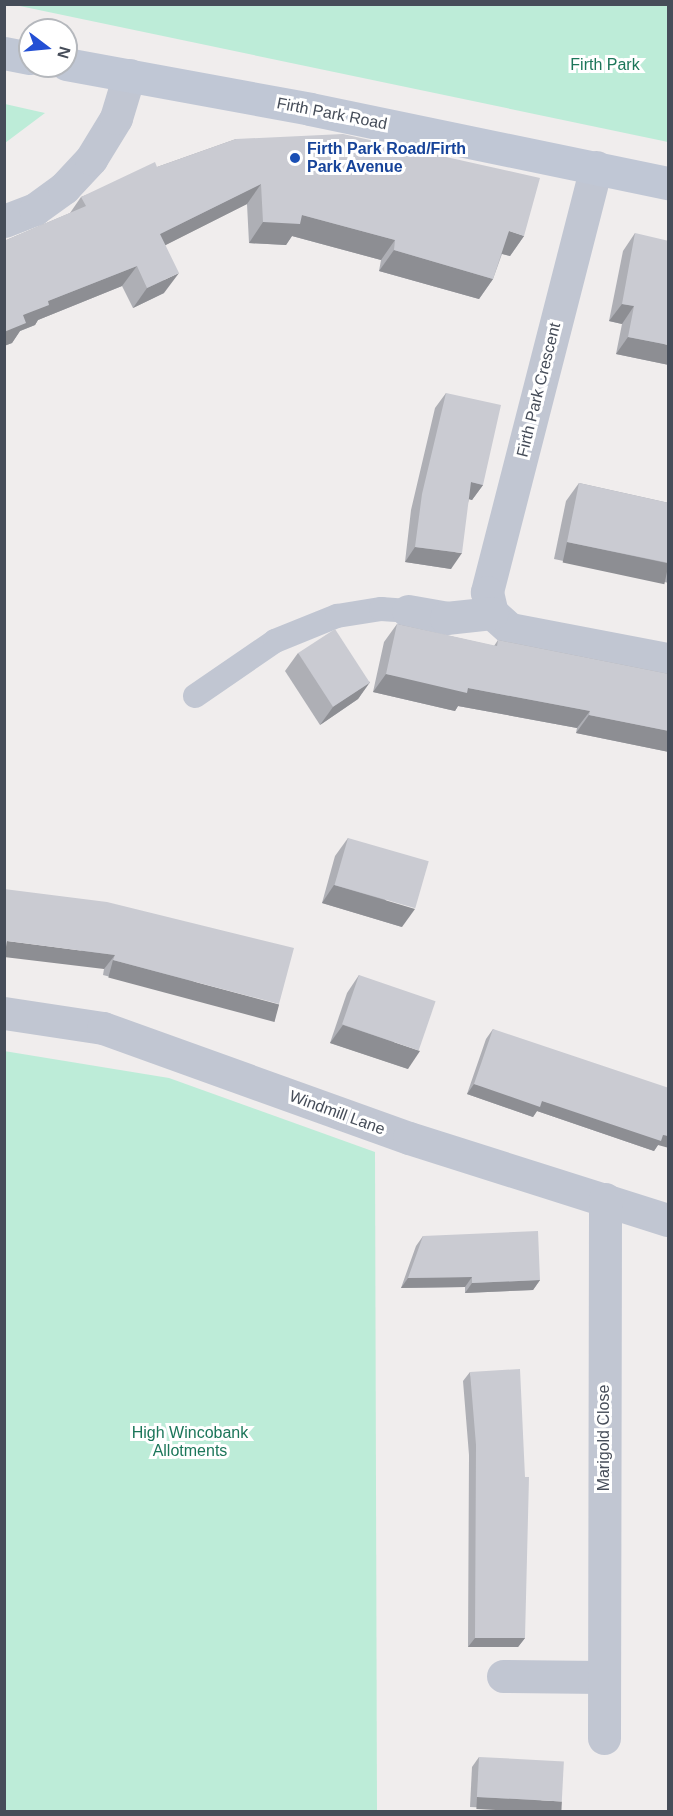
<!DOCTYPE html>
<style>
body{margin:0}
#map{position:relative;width:673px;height:1816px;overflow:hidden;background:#f0eded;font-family:Helvetica,sans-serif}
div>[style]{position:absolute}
.green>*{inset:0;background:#bdecd8}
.lane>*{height:24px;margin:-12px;padding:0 12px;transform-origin:12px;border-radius:12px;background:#c1c6d2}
.street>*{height:33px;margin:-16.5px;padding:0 16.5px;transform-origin:16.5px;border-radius:16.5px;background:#c1c6d2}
.secondary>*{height:33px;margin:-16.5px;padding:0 16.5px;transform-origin:16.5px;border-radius:16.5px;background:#c0c7d5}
.wall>*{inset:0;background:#aeafb5}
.shaded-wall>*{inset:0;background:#8d8e93;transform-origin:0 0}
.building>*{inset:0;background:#cacbd2;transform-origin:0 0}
.dots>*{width:16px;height:16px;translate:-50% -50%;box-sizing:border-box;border:3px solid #fff;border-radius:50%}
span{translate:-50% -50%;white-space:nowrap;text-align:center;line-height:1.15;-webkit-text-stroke:6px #fff;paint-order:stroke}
.park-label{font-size:16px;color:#1c765a}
.street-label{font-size:16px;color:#464d59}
.transit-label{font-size:16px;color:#164399;font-weight:700}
.left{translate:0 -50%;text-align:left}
.frame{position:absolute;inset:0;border:6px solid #464d59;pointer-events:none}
.north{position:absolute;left:18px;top:18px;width:60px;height:60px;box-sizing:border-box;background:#fff;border:2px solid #b5b8bd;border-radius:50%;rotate:106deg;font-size:16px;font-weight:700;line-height:24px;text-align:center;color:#464d59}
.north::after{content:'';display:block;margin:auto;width:21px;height:27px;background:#234fd4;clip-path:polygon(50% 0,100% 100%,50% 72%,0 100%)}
</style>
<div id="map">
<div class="green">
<i style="clip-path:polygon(15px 5px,668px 5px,668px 142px)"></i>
<i style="clip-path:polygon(5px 104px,36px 111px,45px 113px,5px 143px)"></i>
<i style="clip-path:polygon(4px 1051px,169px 1078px,375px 1152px,377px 1811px,5px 1811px)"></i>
</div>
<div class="lane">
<i style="left:195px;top:696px;width:97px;rotate:-34.5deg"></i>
<i style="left:275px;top:641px;width:67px;rotate:-22deg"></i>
<i style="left:337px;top:616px;width:45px;rotate:-9deg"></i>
<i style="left:381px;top:609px;width:27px;rotate:4deg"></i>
</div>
<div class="street">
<i style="left:596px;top:167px;width:439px;rotate:104.4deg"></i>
<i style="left:487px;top:592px;width:22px;rotate:77deg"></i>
<i style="left:492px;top:613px;width:24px;rotate:42deg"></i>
<i style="left:510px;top:629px;width:161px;rotate:10.8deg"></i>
<i style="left:4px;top:221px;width:33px;rotate:-21deg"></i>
<i style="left:35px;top:209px;width:36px;rotate:-36deg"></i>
<i style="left:64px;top:188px;width:40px;rotate:-47deg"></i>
<i style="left:91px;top:159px;width:48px;rotate:-58.6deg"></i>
<i style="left:116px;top:118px;width:45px;rotate:-73.2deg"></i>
<i style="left:408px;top:611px;width:39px;rotate:10deg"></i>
<i style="left:446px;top:618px;width:46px;rotate:-6.2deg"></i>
<i style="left:4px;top:1013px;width:100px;rotate:8.6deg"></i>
<i style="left:103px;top:1028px;width:325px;rotate:19.8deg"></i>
<i style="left:409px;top:1138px;width:272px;rotate:17.6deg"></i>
<i style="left:503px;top:1676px;width:99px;rotate:0.6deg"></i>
<i style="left:604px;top:1738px;width:539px;rotate:-89.89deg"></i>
</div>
<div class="secondary">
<i style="left:4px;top:53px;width:26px;rotate:11deg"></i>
<i style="left:66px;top:64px;width:248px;rotate:10.4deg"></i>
<i style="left:310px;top:109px;width:366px;rotate:11.7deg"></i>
</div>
<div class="wall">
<i style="clip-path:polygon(236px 139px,524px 236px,510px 256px,502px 254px,493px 279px,479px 299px,379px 271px,381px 260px,292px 236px,286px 245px,249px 243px,247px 204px,165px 245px,164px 293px,133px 308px,122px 286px,38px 320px,35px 325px,20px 331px,12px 343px,4px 346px,4px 241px,70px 213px,81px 197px,157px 167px)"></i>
<i style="clip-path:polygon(635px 233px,669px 365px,616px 354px,622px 324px,609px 321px,623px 251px)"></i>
<i style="clip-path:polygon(446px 393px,483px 485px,472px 500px,469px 499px,451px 569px,405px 562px,411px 510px,435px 408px)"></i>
<i style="clip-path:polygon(579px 483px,669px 503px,669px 583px,554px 559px,566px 501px)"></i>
<i style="clip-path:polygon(397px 624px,494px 646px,498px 640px,669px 674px,669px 752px,576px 733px,577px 728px,458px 706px,455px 711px,373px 692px,384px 642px)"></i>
<i style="clip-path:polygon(298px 653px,370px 682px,358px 699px,320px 725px,285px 671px)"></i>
<i style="clip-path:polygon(348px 838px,402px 927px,322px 903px,335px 856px)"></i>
<i style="clip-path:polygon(4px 889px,269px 1018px,103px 975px,104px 969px)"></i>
<i style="clip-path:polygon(359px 975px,408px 1069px,330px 1043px,347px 993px)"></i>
<i style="clip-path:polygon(493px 1029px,658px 1145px,654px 1151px,537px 1111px,533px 1117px,467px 1094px,486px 1039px)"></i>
<i style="clip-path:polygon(423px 1236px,540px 1280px,533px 1290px,465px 1293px,465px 1287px,401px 1288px,416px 1246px)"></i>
<i style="clip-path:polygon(470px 1372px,525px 1638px,518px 1647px,468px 1647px,469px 1455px,463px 1381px)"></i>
<i style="clip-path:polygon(479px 1757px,556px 1811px,470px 1807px,472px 1767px)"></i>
</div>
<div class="shaded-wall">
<i style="clip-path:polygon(261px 184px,247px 204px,146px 255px,160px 234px)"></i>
<i style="clip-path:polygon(302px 215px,395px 240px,381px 260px,292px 236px,286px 245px,249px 243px,263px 222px)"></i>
<i style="clip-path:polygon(509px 231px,524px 236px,510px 256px,495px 252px)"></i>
<i style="clip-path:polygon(394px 250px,493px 279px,479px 299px,379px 271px)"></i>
<i style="clip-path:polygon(137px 266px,122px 286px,38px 320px,35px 325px,20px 331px,12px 343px,4px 346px,4px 332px,23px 315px,48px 301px)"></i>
<i style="clip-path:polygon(179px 273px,164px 293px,133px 308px,147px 288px)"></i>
<i style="clip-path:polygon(622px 304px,634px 306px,622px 324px,609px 321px)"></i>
<i style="clip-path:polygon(628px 337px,669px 345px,669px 365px,616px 354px)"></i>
<i style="clip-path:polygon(471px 482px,483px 485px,472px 500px,460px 497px)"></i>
<i style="left:567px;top:542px;width:104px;height:21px;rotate:12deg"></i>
<i style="clip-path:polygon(415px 547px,462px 553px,451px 569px,405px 562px)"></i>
<i style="clip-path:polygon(386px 674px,468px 688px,590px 711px,577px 728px,458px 706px,455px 711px,373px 692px)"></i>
<i style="clip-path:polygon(370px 682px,358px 699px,320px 725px,333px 707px)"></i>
<i style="clip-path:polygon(589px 715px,669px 731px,669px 752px,576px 733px)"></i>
<i style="clip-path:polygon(334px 885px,415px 909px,402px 927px,322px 903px)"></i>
<i style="clip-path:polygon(7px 941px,115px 955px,104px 969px,4px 957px,4px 945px)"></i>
<i style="left:113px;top:960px;width:172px;height:18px;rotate:15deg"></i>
<i style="clip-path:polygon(343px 1025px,420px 1051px,408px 1069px,330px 1043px)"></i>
<i style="clip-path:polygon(474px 1084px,542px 1101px,669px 1136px,669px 1148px,658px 1145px,654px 1151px,537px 1111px,533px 1117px,467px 1094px)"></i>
<i style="clip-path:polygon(472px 1277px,465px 1287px,401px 1288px,408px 1278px)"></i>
<i style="clip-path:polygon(540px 1280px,533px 1290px,465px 1293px,472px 1283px)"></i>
<i style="clip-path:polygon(475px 1638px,525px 1638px,518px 1647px,468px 1647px)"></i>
<i style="left:477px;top:1797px;width:85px;height:12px;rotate:3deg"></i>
</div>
<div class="building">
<i style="clip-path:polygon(343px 134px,540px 178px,524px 236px,509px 231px,493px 279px,394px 250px,395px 240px,302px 215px,300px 224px,263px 222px,261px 184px,160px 234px,179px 273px,147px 288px,137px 266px,48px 301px,49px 305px,23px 315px,26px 323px,4px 332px,4px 241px,86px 206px,81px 197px,155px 162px,157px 167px,236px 139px)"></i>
<i style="clip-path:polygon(635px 233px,669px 241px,669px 345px,628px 337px,634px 306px,622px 304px)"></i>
<i style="clip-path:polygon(446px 393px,501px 405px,483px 485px,471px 482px,462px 553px,415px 547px,422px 494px)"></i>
<i style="clip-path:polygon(579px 483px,669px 503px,669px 563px,567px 542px)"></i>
<i style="clip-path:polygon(397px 624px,497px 646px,498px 640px,669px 674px,669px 731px,589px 715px,590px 711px,468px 688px,467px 693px,386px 674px)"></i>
<i style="left:335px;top:629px;width:64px;height:44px;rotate:57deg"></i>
<i style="left:348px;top:838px;width:84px;height:49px;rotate:16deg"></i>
<i style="clip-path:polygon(4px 889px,107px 902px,294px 948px,279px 1004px,113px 960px,115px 955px,7px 941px,6px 947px,4px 947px)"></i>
<i style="left:359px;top:975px;width:81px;height:52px;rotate:19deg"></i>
<i style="clip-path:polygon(493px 1029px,669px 1088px,669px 1136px,663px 1135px,661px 1141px,542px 1101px,540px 1107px,474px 1084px)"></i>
<i style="clip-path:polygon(538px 1231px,540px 1280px,472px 1283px,472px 1277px,408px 1278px,423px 1236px)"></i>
<i style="clip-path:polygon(520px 1369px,525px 1477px,529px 1477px,525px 1638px,475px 1638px,476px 1445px,470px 1372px)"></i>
<i style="left:479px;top:1757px;width:85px;height:40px;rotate:3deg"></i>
</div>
<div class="dots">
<i style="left:295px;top:158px;background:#1a4fb4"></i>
</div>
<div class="park-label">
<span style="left:605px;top:65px">Firth Park</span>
<span style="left:190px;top:1442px">High Wincobank<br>Allotments</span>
</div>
<div class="street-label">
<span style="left:332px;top:114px;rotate:11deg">Firth Park Road</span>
<span style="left:539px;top:390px;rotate:-76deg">Firth Park Crescent</span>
<span style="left:337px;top:1113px;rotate:20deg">Windmill Lane</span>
<span style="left:604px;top:1438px;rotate:-90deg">Marigold Close</span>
</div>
<div class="transit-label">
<span class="left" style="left:307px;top:158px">Firth Park Road/Firth<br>Park Avenue</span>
</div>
<div class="frame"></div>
<div class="north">N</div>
</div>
